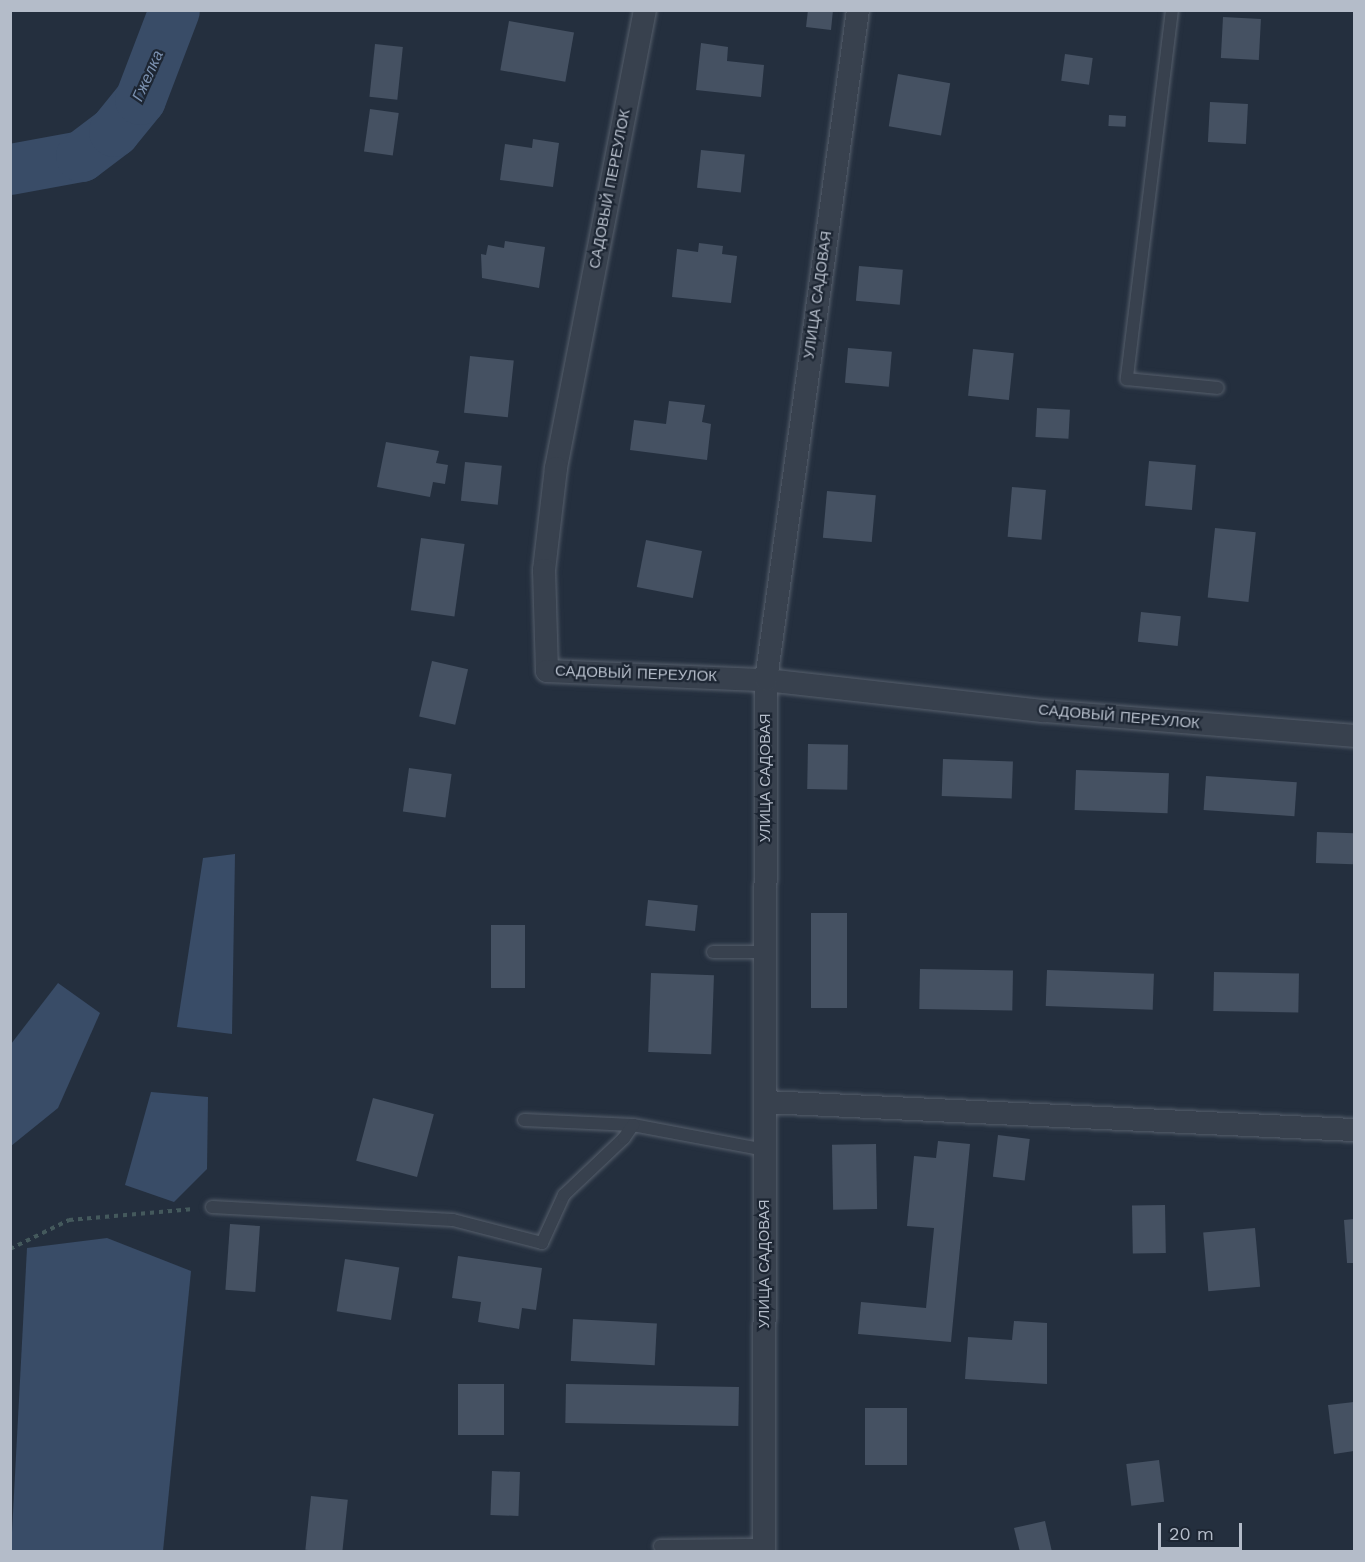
<!DOCTYPE html>
<meta charset="utf-8">
<style>
body{margin:0}
#map{position:relative;width:1365px;height:1562px;overflow:hidden;background:#242f3e;font-family:"Work Sans",sans-serif}
div>[style]{position:absolute}
.water>*{inset:0;background:#394c67}
.river>*{height:51px;margin:-25.5px;padding:0 25.5px;transform-origin:25.5px;border-radius:25.5px;background:#394c67}
.building>*{inset:0;background:#455162;transform-origin:0 0}
.path>*{height:4px;margin-top:-2px;transform-origin:0;background:repeating-linear-gradient(90deg,#44595c 0 4.5px,transparent 0 9px)}
.roads{filter:drop-shadow(0 0 2px #565f6c) drop-shadow(0 0 2px #565f6c)}
.lane>*{height:12px;margin:-6px;padding:0 6px;transform-origin:6px;border-radius:6px;background:#38414e}
.street>*{height:22px;margin:-11px;padding:0 11px;transform-origin:11px;border-radius:11px;background:#38414e}
span{translate:-50% -50%;white-space:nowrap;text-align:center;line-height:1.15;-webkit-text-stroke:4.5px #1d2633;paint-order:stroke}
.street-label{font-size:15px;color:#b4bcc9}
.water-label{font-size:16px;color:#7c92b1;font-style:italic}
.frame{position:absolute;inset:0;border:12px solid #b4bcc9;pointer-events:none}
.scale{position:absolute;left:1158px;top:1523px;width:84px;height:27px;box-sizing:border-box;border:3px solid #b4bcc9;border-top:0;padding-left:8px;font-size:18px;line-height:21px;white-space:nowrap;color:#b4bcc9;-webkit-text-stroke:4px #1d2633;paint-order:stroke}
</style>
<div id="map">
<div class="water">
<i style="clip-path:polygon(235px 854px,232px 1034px,177px 1027px,203px 858px)"></i>
<i style="clip-path:polygon(58px 983px,100px 1013px,58px 1108px,11px 1146px,11px 1044px)"></i>
<i style="clip-path:polygon(151px 1092px,208px 1097px,207px 1169px,174px 1202px,125px 1185px)"></i>
<i style="clip-path:polygon(107px 1238px,191px 1271px,163px 1551px,11px 1551px,27px 1248px)"></i>
</div>
<div class="river">
<i style="left:10px;top:169px;width:72px;rotate:-10.4deg"></i>
<i style="left:81px;top:156px;width:41px;rotate:-37.1deg"></i>
<i style="left:114px;top:131px;width:41px;rotate:-50.9deg"></i>
<i style="left:140px;top:99px;width:95px;rotate:-69.1deg"></i>
</div>
<div class="building">
<i style="clip-path:polygon(808px 10px,833px 10px,831px 30px,806px 27px)"></i>
<i style="left:1223px;top:17px;width:38px;height:41px;rotate:3deg"></i>
<i style="left:509px;top:21px;width:66px;height:50px;rotate:10deg"></i>
<i style="clip-path:polygon(701px 43px,728px 47px,727px 61px,764px 65px,761px 97px,696px 90px)"></i>
<i style="left:375px;top:44px;width:28px;height:53px;rotate:6deg"></i>
<i style="left:1065px;top:54px;width:28px;height:27px;rotate:8deg"></i>
<i style="left:898px;top:74px;width:53px;height:53px;rotate:10deg"></i>
<i style="left:1210px;top:102px;width:38px;height:40px;rotate:3deg"></i>
<i style="left:370px;top:109px;width:29px;height:43px;rotate:8deg"></i>
<i style="left:1109px;top:115px;width:17px;height:11px;rotate:3deg"></i>
<i style="clip-path:polygon(533px 139px,559px 143px,553px 187px,500px 180px,505px 144px,532px 148px)"></i>
<i style="left:701px;top:150px;width:44px;height:38px;rotate:6deg"></i>
<i style="clip-path:polygon(505px 241px,545px 247px,539px 288px,482px 278px,481px 254px,486px 255px,488px 245px,504px 248px)"></i>
<i style="clip-path:polygon(699px 243px,723px 246px,722px 254px,737px 256px,731px 303px,672px 297px,677px 249px,698px 252px)"></i>
<i style="left:859px;top:266px;width:44px;height:35px;rotate:5deg"></i>
<i style="left:848px;top:348px;width:44px;height:35px;rotate:5deg"></i>
<i style="left:973px;top:349px;width:41px;height:47px;rotate:6deg"></i>
<i style="left:470px;top:356px;width:44px;height:57px;rotate:6deg"></i>
<i style="clip-path:polygon(669px 401px,705px 405px,702px 422px,711px 424px,707px 460px,630px 450px,634px 420px,666px 424px)"></i>
<i style="left:1037px;top:408px;width:33px;height:29px;rotate:3deg"></i>
<i style="clip-path:polygon(386px 442px,439px 451px,436px 463px,448px 465px,445px 484px,433px 482px,430px 497px,377px 487px)"></i>
<i style="left:1149px;top:461px;width:47px;height:45px;rotate:5deg"></i>
<i style="left:465px;top:462px;width:37px;height:39px;rotate:6deg"></i>
<i style="left:1012px;top:487px;width:34px;height:50px;rotate:5deg"></i>
<i style="left:827px;top:491px;width:49px;height:47px;rotate:5deg"></i>
<i style="left:1215px;top:528px;width:41px;height:70px;rotate:6deg"></i>
<i style="left:421px;top:538px;width:44px;height:73px;rotate:8deg"></i>
<i style="left:646px;top:540px;width:57px;height:48px;rotate:11deg"></i>
<i style="left:1141px;top:612px;width:40px;height:30px;rotate:6deg"></i>
<i style="left:432px;top:661px;width:37px;height:57px;rotate:13deg"></i>
<i style="left:808px;top:744px;width:40px;height:45px;rotate:1deg"></i>
<i style="left:943px;top:759px;width:70px;height:37px;rotate:2deg"></i>
<i style="left:409px;top:768px;width:43px;height:44px;rotate:8deg"></i>
<i style="left:1076px;top:770px;width:93px;height:40px;rotate:2deg"></i>
<i style="left:1206px;top:776px;width:91px;height:34px;rotate:4deg"></i>
<i style="left:1317px;top:832px;width:37px;height:31px;rotate:2deg"></i>
<i style="left:648px;top:900px;width:50px;height:26px;rotate:6deg"></i>
<i style="left:811px;top:913px;width:36px;height:95px"></i>
<i style="left:491px;top:925px;width:34px;height:63px"></i>
<i style="left:920px;top:969px;width:93px;height:40px;rotate:1deg"></i>
<i style="left:1047px;top:970px;width:107px;height:36px;rotate:2deg"></i>
<i style="left:1214px;top:972px;width:85px;height:39px;rotate:1deg"></i>
<i style="left:651px;top:973px;width:63px;height:79px;rotate:2deg"></i>
<i style="left:373px;top:1098px;width:63px;height:65px;rotate:15deg"></i>
<i style="left:998px;top:1135px;width:32px;height:42px;rotate:7deg"></i>
<i style="clip-path:polygon(938px 1141px,970px 1144px,951px 1342px,858px 1334px,861px 1302px,926px 1308px,934px 1228px,907px 1226px,914px 1156px,936px 1158px)"></i>
<i style="left:876px;top:1144px;width:65px;height:44px;rotate:89deg"></i>
<i style="left:1165px;top:1205px;width:48px;height:33px;rotate:89deg"></i>
<i style="clip-path:polygon(1354px 1219px,1354px 1263px,1347px 1263px,1344px 1220px)"></i>
<i style="left:230px;top:1224px;width:30px;height:66px;rotate:4deg"></i>
<i style="left:1255px;top:1228px;width:59px;height:52px;rotate:85deg"></i>
<i style="clip-path:polygon(458px 1256px,542px 1268px,536px 1310px,522px 1308px,519px 1329px,478px 1322px,481px 1302px,452px 1298px)"></i>
<i style="left:345px;top:1259px;width:55px;height:53px;rotate:9deg"></i>
<i style="left:573px;top:1319px;width:84px;height:42px;rotate:3deg"></i>
<i style="clip-path:polygon(1014px 1321px,1047px 1323px,1047px 1384px,965px 1379px,968px 1337px,1012px 1340px)"></i>
<i style="left:458px;top:1384px;width:46px;height:51px"></i>
<i style="left:566px;top:1384px;width:173px;height:39px;rotate:1deg"></i>
<i style="clip-path:polygon(1354px 1402px,1354px 1451px,1334px 1454px,1328px 1405px)"></i>
<i style="left:865px;top:1408px;width:42px;height:57px"></i>
<i style="left:1159px;top:1460px;width:42px;height:33px;rotate:83deg"></i>
<i style="left:492px;top:1471px;width:28px;height:44px;rotate:2deg"></i>
<i style="left:311px;top:1496px;width:37px;height:54px;rotate:6deg"></i>
<i style="clip-path:polygon(1045px 1521px,1052px 1552px,1020px 1552px,1014px 1528px)"></i>
</div>
<div class="path">
<i style="left:10px;top:1249px;width:66px;rotate:-26.2deg"></i>
<i style="left:69px;top:1220px;width:125px;rotate:-5deg"></i>
</div>
<div class="roads">
<div class="lane">
<i style="left:1172px;top:10px;width:372px;rotate:97deg"></i>
<i style="left:1127px;top:379px;width:91px;rotate:5.6deg"></i>
<i style="left:713px;top:952px;width:53px"></i>
<i style="left:524px;top:1120px;width:109px;rotate:2.6deg"></i>
<i style="left:633px;top:1125px;width:134px;rotate:10.7deg"></i>
<i style="left:212px;top:1207px;width:241px;rotate:3.1deg"></i>
<i style="left:453px;top:1220px;width:92px;rotate:14.5deg"></i>
<i style="left:542px;top:1243px;width:53px;rotate:-65.4deg"></i>
<i style="left:564px;top:1195px;width:83px;rotate:-43.5deg"></i>
<i style="left:624px;top:1138px;width:16px;rotate:-55deg"></i>
<i style="left:660px;top:1546px;width:104px;rotate:-0.6deg"></i>
</div>
<div class="street">
<i style="left:645px;top:10px;width:467px;rotate:101deg"></i>
<i style="left:556px;top:468px;width:103px;rotate:96.7deg"></i>
<i style="left:544px;top:570px;width:101px;rotate:88.3deg"></i>
<i style="left:547px;top:671px;width:219px;rotate:2.4deg"></i>
<i style="left:766px;top:680px;width:280px;rotate:6.4deg"></i>
<i style="left:1044px;top:711px;width:311px;rotate:4.6deg"></i>
<i style="left:766px;top:1102px;width:589px;rotate:2.73deg"></i>
<i style="left:764px;top:1552px;width:872px;rotate:-89.87deg"></i>
<i style="left:766px;top:680px;width:676px;rotate:-82.18deg"></i>
</div>
</div>
<div class="street-label">
<span style="left:610px;top:189px;rotate:-79deg">САДОВЫЙ ПЕРЕУЛОК</span>
<span style="left:818px;top:295px;rotate:-82deg">УЛИЦА САДОВАЯ</span>
<span style="left:636px;top:674px;rotate:2deg">САДОВЫЙ ПЕРЕУЛОК</span>
<span style="left:1119px;top:717px;rotate:5deg">САДОВЫЙ ПЕРЕУЛОК</span>
<span style="left:766px;top:778px;rotate:-90deg">УЛИЦА САДОВАЯ</span>
<span style="left:765px;top:1264px;rotate:-90deg">УЛИЦА САДОВАЯ</span>
</div>
<div class="water-label">
<span style="left:148px;top:76px;rotate:-66deg">Гжелка</span>
</div>
<div class="frame"></div>
<div class="scale">20 m</div>
</div>
